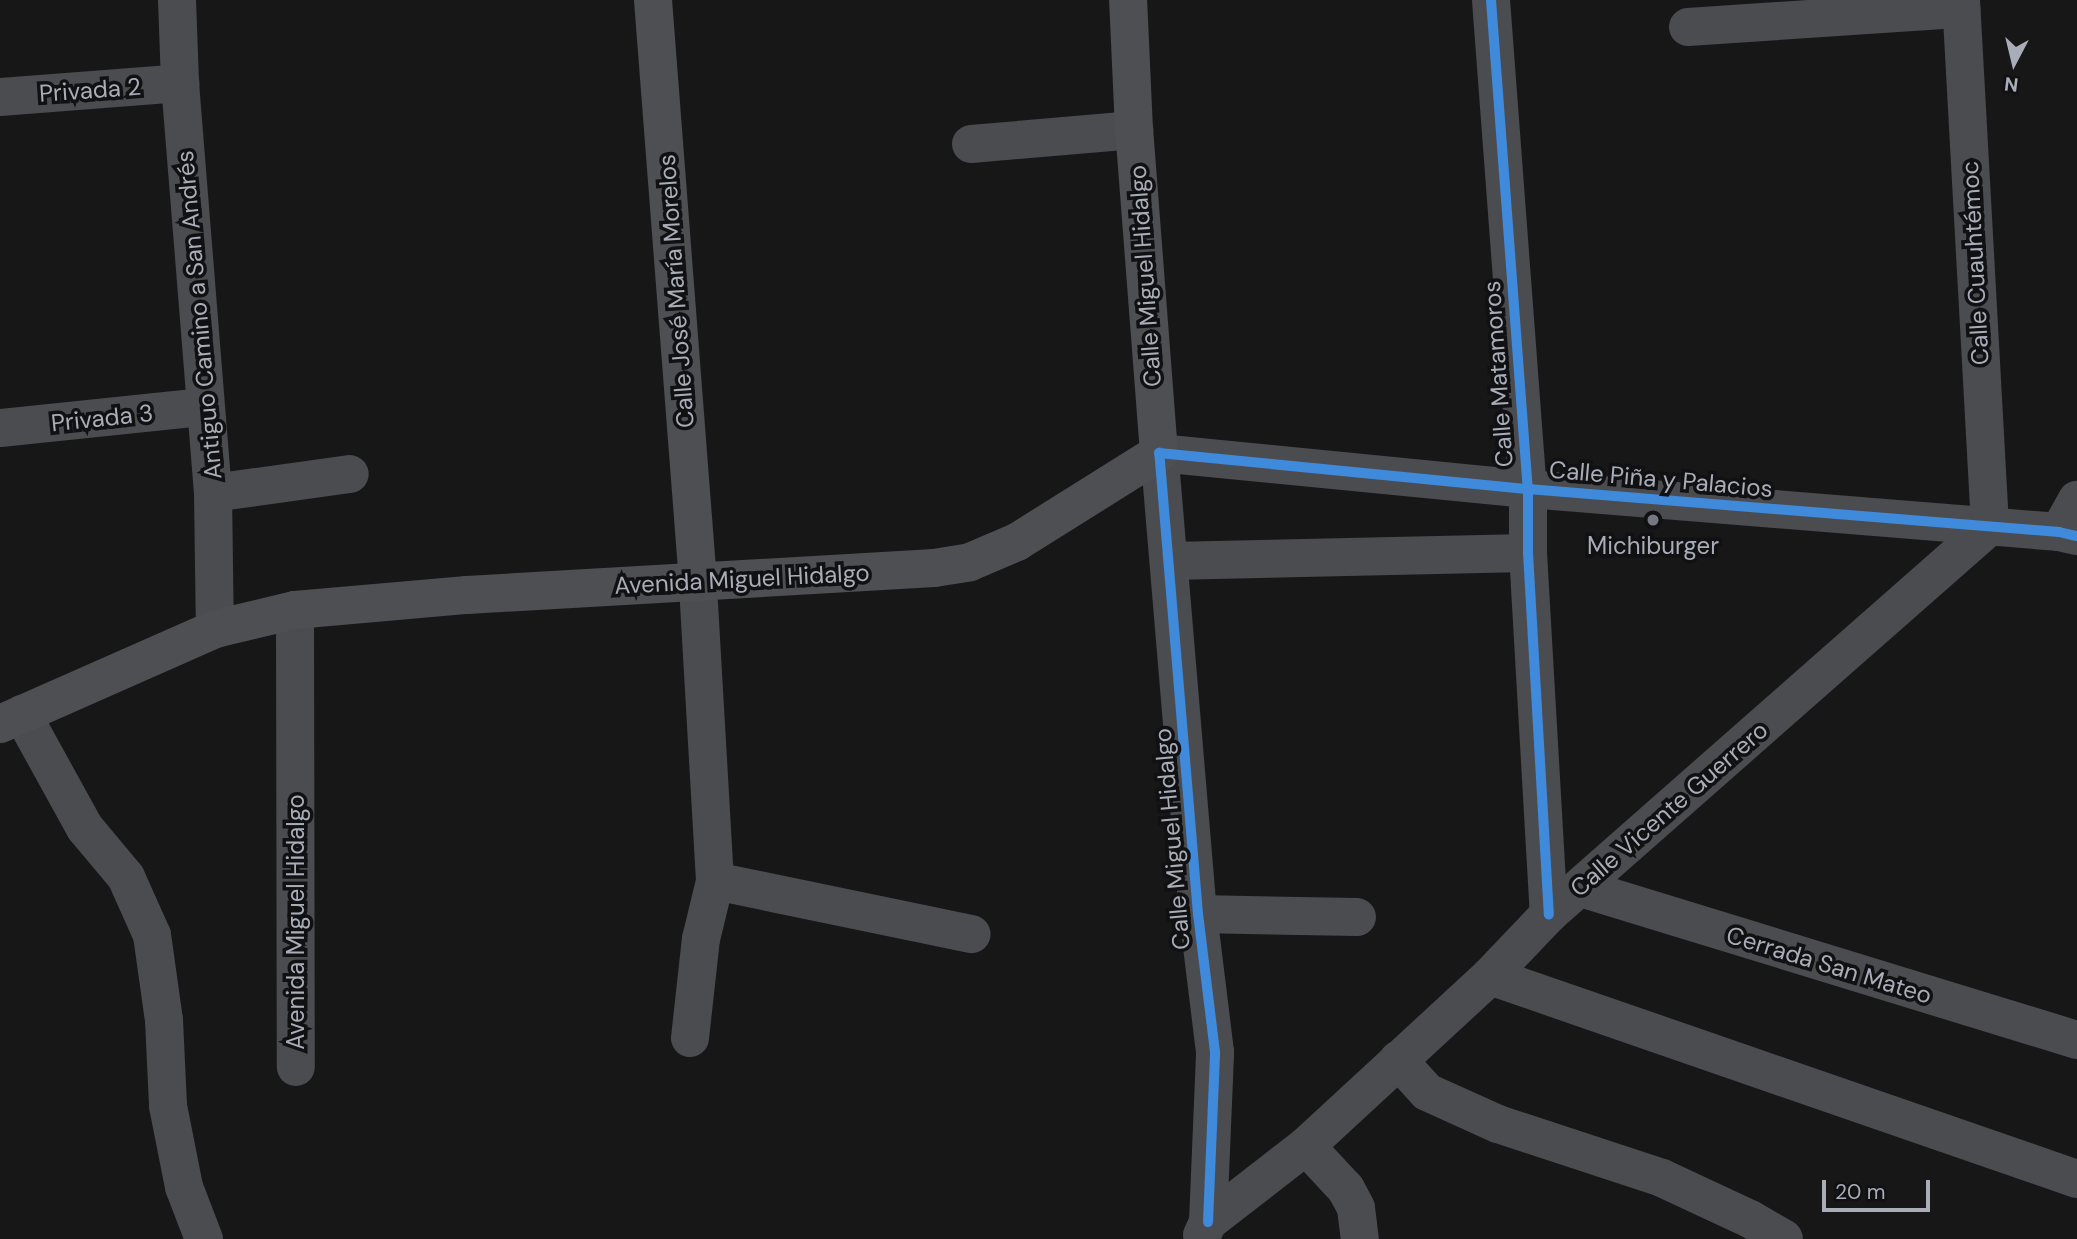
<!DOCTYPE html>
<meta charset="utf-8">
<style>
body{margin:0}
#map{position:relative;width:2077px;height:1239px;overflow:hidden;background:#171717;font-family:"DM Sans",sans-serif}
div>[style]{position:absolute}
.minor>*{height:38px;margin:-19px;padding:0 19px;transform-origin:19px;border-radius:19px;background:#4b4c50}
.major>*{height:38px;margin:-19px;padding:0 19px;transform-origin:19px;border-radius:19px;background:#4d4f52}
.cycleway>*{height:10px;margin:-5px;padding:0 5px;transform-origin:5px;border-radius:5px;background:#408adc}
.dots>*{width:19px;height:19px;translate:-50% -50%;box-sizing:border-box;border:4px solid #111113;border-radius:50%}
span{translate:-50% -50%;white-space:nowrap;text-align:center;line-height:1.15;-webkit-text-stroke:7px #111113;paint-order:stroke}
.street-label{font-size:24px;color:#a8adb8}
.poi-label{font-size:24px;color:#a8adb8}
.north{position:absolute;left:1979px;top:28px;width:70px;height:70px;-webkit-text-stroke:5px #111113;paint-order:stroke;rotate:187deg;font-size:19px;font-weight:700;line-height:28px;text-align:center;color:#a8adb8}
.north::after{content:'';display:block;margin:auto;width:24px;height:32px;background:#a8adb8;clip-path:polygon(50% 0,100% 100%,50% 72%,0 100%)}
.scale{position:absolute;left:1822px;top:1180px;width:108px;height:32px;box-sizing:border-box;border:4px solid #a8adb8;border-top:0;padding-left:9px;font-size:21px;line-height:24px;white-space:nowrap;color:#a8adb8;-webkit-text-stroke:5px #111113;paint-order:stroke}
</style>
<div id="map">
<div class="minor">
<i style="left:177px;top:0;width:83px;rotate:87.9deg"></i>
<i style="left:180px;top:83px;width:411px;rotate:85.4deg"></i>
<i style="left:213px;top:493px;width:136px;rotate:89.2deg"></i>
<i style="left:1491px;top:0;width:490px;rotate:85.7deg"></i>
<i style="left:1528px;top:489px;width:64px;rotate:90deg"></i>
<i style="left:1528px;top:553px;width:362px;rotate:86.7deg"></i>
<i style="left:1961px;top:0;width:527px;rotate:86.84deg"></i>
<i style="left:1688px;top:27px;width:274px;rotate:-3.8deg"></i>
<i style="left:0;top:97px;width:181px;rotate:-4.4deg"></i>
<i style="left:971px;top:144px;width:164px;rotate:-4.9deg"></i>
<i style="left:0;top:428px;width:205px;rotate:-5.9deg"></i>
<i style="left:213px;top:493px;width:138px;rotate:-7.9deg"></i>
<i style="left:2059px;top:532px;width:37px;rotate:-61deg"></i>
<i style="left:1170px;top:561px;width:358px;rotate:-1.3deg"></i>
<i style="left:295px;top:610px;width:457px;rotate:89.9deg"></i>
<i style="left:22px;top:714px;width:130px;rotate:61.1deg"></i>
<i style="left:85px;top:828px;width:64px;rotate:50.1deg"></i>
<i style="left:126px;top:877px;width:64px;rotate:65.9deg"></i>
<i style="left:152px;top:935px;width:86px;rotate:82deg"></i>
<i style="left:164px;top:1020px;width:86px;rotate:87.3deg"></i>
<i style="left:168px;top:1106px;width:83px;rotate:78.8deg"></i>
<i style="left:184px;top:1187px;width:56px;rotate:69deg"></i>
<i style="left:715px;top:881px;width:262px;rotate:11.7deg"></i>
<i style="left:1581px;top:888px;width:519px;rotate:17.04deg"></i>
<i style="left:1198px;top:914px;width:159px;rotate:1.1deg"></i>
<i style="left:1490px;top:976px;width:621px;rotate:19.08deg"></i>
<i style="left:690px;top:1038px;width:100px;rotate:-83.7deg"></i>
<i style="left:701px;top:939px;width:60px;rotate:-76.4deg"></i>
<i style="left:715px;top:881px;width:299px;rotate:-93.3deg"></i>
<i style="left:1398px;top:1060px;width:43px;rotate:47.8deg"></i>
<i style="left:1427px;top:1092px;width:78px;rotate:24.3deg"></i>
<i style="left:1498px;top:1124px;width:173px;rotate:18.2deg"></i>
<i style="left:1662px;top:1178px;width:97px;rotate:25deg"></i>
<i style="left:1750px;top:1219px;width:39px;rotate:30deg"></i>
<i style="left:1306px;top:1146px;width:59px;rotate:47.1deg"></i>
<i style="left:1346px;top:1189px;width:21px;rotate:62deg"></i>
<i style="left:1356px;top:1208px;width:31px;rotate:83deg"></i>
<i style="left:1208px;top:1222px;width:170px;rotate:-87.6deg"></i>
<i style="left:1215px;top:1052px;width:139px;rotate:-97deg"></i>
<i style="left:1198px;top:914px;width:463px;rotate:-94.8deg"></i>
<i style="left:1159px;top:453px;width:371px;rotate:5.6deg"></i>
<i style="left:1528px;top:489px;width:533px;rotate:4.63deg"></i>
<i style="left:2059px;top:532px;width:18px;rotate:13deg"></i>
<i style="left:1202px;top:1235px;width:14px;rotate:-65deg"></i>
<i style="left:1208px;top:1222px;width:124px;rotate:-37.8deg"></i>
<i style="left:1306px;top:1146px;width:251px;rotate:-42.7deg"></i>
<i style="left:1490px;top:976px;width:86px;rotate:-46.4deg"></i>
<i style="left:1549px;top:914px;width:587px;rotate:-41.34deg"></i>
</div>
<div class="major">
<i style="left:653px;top:0;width:584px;rotate:85.58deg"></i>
<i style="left:0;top:724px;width:235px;rotate:-23.8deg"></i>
<i style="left:215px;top:629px;width:82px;rotate:-13.4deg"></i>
<i style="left:295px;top:610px;width:173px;rotate:-5deg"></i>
<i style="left:467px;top:595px;width:468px;rotate:-3.3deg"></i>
<i style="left:934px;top:568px;width:36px;rotate:-9deg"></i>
<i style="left:970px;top:562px;width:51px;rotate:-23.1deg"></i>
<i style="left:1017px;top:542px;width:168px;rotate:-32.1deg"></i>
<i style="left:1159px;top:453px;width:324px;rotate:-94.4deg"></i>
<i style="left:1134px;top:130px;width:130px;rotate:-92.6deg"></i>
</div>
<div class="cycleway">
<i style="left:1491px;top:0;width:490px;rotate:85.7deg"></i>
<i style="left:1528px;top:489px;width:64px;rotate:90deg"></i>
<i style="left:1528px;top:553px;width:362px;rotate:86.7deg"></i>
<i style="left:1208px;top:1222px;width:170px;rotate:-87.6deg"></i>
<i style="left:1215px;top:1052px;width:139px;rotate:-97deg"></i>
<i style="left:1198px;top:914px;width:463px;rotate:-94.8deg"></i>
<i style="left:1159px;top:453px;width:371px;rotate:5.6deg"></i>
<i style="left:1528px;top:489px;width:533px;rotate:4.63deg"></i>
<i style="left:2059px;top:532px;width:18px;rotate:13deg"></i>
</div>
<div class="dots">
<i style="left:1653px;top:520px;background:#757880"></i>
</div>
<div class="street-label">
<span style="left:90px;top:90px;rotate:-4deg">Privada 2</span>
<span style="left:1975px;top:263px;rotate:-93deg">Calle Cuauhtémoc</span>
<span style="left:1145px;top:276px;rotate:-94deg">Calle Miguel Hidalgo</span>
<span style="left:676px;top:291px;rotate:-94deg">Calle José María Morelos</span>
<span style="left:199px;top:315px;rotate:-95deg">Antiguo Camino a San Andrés</span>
<span style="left:1498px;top:374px;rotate:-94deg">Calle Matamoros</span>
<span style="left:102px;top:418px;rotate:-6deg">Privada 3</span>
<span style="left:1661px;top:479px;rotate:5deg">Calle Piña y Palacios</span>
<span style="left:742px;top:579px;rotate:-3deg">Avenida Miguel Hidalgo</span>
<span style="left:1669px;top:809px;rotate:-41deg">Calle Vicente Guerrero</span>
<span style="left:1172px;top:839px;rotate:-95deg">Calle Miguel Hidalgo</span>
<span style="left:296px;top:922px;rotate:-90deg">Avenida Miguel Hidalgo</span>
<span style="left:1829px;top:965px;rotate:17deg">Cerrada San Mateo</span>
</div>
<div class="poi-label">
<span style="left:1653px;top:546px">Michiburger</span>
</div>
<div class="north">N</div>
<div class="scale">20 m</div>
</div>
